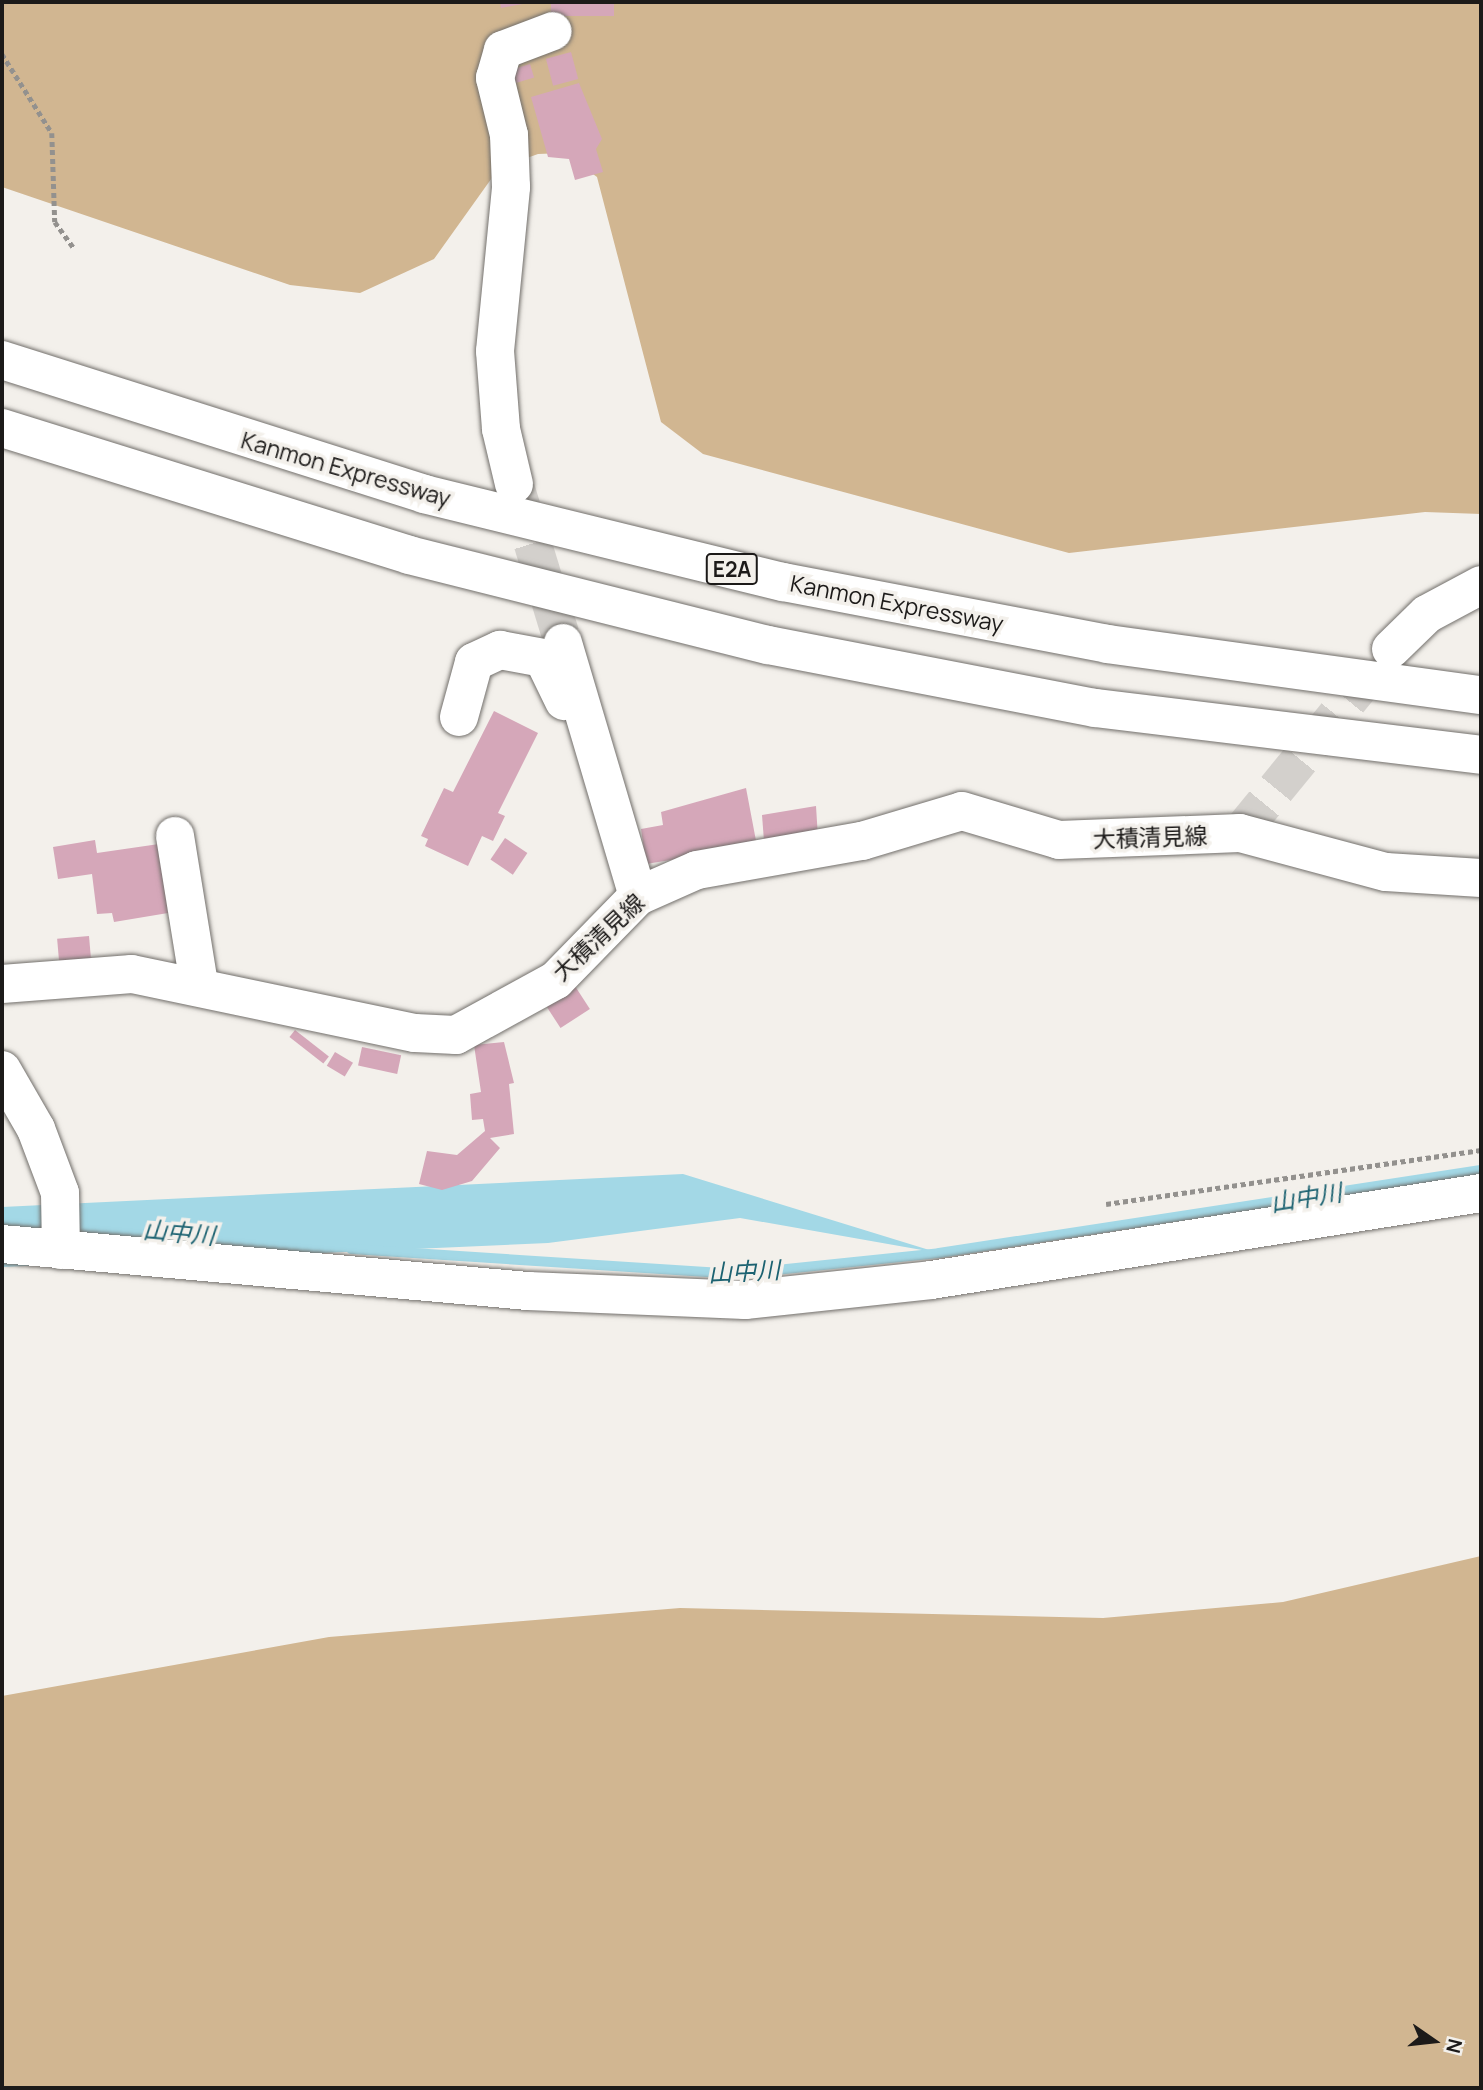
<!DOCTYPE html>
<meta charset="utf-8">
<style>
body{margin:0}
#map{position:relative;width:1483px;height:2090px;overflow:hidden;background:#f3f0eb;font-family:Manrope,"Noto Sans JP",sans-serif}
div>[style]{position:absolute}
.forest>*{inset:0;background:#d1b691}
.water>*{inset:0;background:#a3d8e6}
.stream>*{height:10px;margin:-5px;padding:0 5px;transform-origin:5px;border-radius:5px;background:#a3d8e6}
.building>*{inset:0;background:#d5a7b9;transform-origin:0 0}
.minor-tunnel>*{height:38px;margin-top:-19px;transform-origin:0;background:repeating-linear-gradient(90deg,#d3d0cc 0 38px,transparent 0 57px)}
.major-tunnel>*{height:38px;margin-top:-19px;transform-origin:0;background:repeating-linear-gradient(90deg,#d3d0cc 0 38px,transparent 0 57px)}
.path>*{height:4.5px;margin-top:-2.25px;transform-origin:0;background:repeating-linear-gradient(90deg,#93918e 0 5px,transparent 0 8.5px)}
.roads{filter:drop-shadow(0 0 2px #726f6b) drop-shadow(0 0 2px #726f6b)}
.minor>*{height:38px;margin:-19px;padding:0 19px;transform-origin:19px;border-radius:19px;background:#fff}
.major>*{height:38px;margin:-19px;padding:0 19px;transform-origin:19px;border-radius:19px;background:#fff}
.highway>*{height:38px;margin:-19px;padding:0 19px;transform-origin:19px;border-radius:19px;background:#fff}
span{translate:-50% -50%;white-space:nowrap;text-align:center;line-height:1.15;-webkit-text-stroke:7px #f3f0eb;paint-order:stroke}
.shield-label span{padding:2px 5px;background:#f3f0eb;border:2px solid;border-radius:5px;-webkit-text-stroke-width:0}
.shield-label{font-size:21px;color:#1c1a19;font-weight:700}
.street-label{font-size:23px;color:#1c1a19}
.water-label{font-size:24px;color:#1c6271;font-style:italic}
.frame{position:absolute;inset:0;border:4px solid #1c1a19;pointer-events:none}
.north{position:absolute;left:1399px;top:2006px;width:70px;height:70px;-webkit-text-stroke:5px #f3f0eb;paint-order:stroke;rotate:104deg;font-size:19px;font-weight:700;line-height:28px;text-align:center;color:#1c1a19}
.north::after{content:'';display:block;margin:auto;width:24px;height:32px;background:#1c1a19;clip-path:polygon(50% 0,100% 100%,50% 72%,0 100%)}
</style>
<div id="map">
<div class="forest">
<i style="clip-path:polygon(2px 2px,1481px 2px,1481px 514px,1425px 512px,1069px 553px,703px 454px,661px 422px,597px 177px,564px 153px,538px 154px,499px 168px,434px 259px,360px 293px,290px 285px,2px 187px)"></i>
<i style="clip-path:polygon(1481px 1556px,1481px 2088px,2px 2088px,2px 1696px,329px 1637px,680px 1608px,1103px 1618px,1283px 1602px)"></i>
</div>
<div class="water">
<i style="clip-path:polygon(683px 1174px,939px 1253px,740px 1218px,548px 1243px,2px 1267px,2px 1207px)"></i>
</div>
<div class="stream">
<i style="left:351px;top:1249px;width:387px;rotate:3.7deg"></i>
<i style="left:737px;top:1274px;width:203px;rotate:-5.9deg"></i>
<i style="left:939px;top:1253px;width:548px;rotate:-8.71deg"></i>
</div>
<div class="building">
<i style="clip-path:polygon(500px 2px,528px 2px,528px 3px,501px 8px)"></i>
<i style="left:551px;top:2px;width:63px;height:14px"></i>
<i style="left:571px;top:52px;width:28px;height:26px;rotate:75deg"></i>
<i style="left:530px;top:64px;width:14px;height:19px;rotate:73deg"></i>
<i style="clip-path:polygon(579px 83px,602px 139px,596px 149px,603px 172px,575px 180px,569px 159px,548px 157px,531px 97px)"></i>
<i style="clip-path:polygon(494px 711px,538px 733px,498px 813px,505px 816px,493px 841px,482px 836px,468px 866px,425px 846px,428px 839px,421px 836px,444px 788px,453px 792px)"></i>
<i style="clip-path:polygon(746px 788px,757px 846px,646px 864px,641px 829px,663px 825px,661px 812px)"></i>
<i style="clip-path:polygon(816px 806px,818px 838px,764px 841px,762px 815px)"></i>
<i style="left:505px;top:838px;width:27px;height:26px;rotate:34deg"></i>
<i style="clip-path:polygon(95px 840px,97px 853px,159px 844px,168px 913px,114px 922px,112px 913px,97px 914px,92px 874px,58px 879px,53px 847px)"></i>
<i style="left:89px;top:936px;width:24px;height:32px;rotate:85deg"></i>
<i style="left:573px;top:983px;width:31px;height:35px;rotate:57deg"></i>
<i style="left:295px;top:1030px;width:43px;height:9px;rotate:38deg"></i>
<i style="clip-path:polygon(504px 1042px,514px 1083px,509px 1084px,514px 1134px,490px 1138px,500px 1148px,472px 1181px,442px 1190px,419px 1184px,427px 1151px,457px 1155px,485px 1131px,483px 1119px,472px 1120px,470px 1094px,481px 1092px,474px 1045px)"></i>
<i style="left:362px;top:1047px;width:40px;height:19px;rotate:12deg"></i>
<i style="left:335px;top:1052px;width:21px;height:16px;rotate:31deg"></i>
</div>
<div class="minor-tunnel">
<i style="left:516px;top:489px;width:161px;rotate:73deg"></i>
</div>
<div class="major-tunnel">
<i style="left:1240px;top:833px;width:229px;rotate:-50.7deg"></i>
</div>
<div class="path">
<i style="left:2px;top:54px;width:93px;rotate:57.7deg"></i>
<i style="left:52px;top:133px;width:89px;rotate:88.1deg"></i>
<i style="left:55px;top:222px;width:31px;rotate:54deg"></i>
<i style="left:1106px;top:1204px;width:379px;rotate:-8.2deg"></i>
</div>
<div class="roads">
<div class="minor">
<i style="left:514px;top:484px;width:57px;rotate:-103.3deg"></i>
<i style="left:501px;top:429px;width:78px;rotate:-94.4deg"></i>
<i style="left:495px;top:351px;width:165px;rotate:-84.4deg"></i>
<i style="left:511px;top:187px;width:52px;rotate:-92.2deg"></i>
<i style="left:509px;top:135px;width:59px;rotate:-103.8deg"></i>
<i style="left:495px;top:78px;width:29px;rotate:-74deg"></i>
<i style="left:503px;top:50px;width:53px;rotate:-20.8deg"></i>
<i style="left:563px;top:643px;width:264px;rotate:73.5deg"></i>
<i style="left:459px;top:717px;width:57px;rotate:-74.7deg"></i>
<i style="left:474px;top:662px;width:29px;rotate:-25deg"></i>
<i style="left:500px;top:650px;width:44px;rotate:10.5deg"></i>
<i style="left:543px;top:658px;width:48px;rotate:64deg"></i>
<i style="left:1240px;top:833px;width:151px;rotate:15deg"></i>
<i style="left:1386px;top:872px;width:95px;rotate:3.6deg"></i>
<i style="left:175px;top:836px;width:150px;rotate:80.8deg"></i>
<i style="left:2px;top:1070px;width:68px;rotate:60deg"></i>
<i style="left:36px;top:1129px;width:68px;rotate:69.4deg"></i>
<i style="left:60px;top:1193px;width:57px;rotate:89deg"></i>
<i style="left:2px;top:1244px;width:528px;rotate:5.11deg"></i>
<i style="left:528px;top:1291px;width:217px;rotate:2.4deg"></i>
<i style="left:745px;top:1300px;width:187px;rotate:-6.1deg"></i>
<i style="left:931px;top:1280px;width:557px;rotate:-8.99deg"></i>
</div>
<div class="major">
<i style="left:1391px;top:649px;width:50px;rotate:-44.2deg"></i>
<i style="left:1427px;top:614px;width:61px;rotate:-28.2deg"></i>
<i style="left:2px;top:984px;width:130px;rotate:-4.4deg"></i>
<i style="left:132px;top:974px;width:289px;rotate:11.8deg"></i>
<i style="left:415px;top:1033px;width:41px;rotate:2.8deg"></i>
<i style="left:456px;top:1035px;width:114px;rotate:-28.8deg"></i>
<i style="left:556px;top:980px;width:117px;rotate:-45.7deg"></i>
<i style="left:638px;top:896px;width:64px;rotate:-23.8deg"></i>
<i style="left:697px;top:870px;width:168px;rotate:-10deg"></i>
<i style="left:862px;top:841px;width:104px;rotate:-16.7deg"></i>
<i style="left:962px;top:811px;width:101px;rotate:16.6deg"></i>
<i style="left:1059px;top:840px;width:181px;rotate:-2.2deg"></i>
</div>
<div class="highway">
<i style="left:2px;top:360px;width:443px;rotate:17.6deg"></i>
<i style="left:424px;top:494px;width:370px;rotate:13.8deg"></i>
<i style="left:783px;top:582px;width:330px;rotate:10.8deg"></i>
<i style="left:1107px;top:644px;width:377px;rotate:7.8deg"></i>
<i style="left:2px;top:428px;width:426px;rotate:17.3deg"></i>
<i style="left:409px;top:555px;width:370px;rotate:14.1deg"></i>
<i style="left:768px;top:645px;width:333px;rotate:10.9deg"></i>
<i style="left:1095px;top:708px;width:389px;rotate:6.9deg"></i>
</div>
</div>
<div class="shield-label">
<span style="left:732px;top:569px">E2A</span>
</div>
<div class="street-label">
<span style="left:346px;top:469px;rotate:16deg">Kanmon Expressway</span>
<span style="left:897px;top:603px;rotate:11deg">Kanmon Expressway</span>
<span style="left:1150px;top:837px;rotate:-2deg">大積清見線</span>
<span style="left:598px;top:937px;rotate:-43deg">大積清見線</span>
</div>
<div class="water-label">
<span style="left:1306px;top:1197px;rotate:-9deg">山中川</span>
<span style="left:179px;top:1232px;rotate:5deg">山中川</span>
<span style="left:744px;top:1271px;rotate:-3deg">山中川</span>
</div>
<div class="frame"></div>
<div class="north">N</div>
</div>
